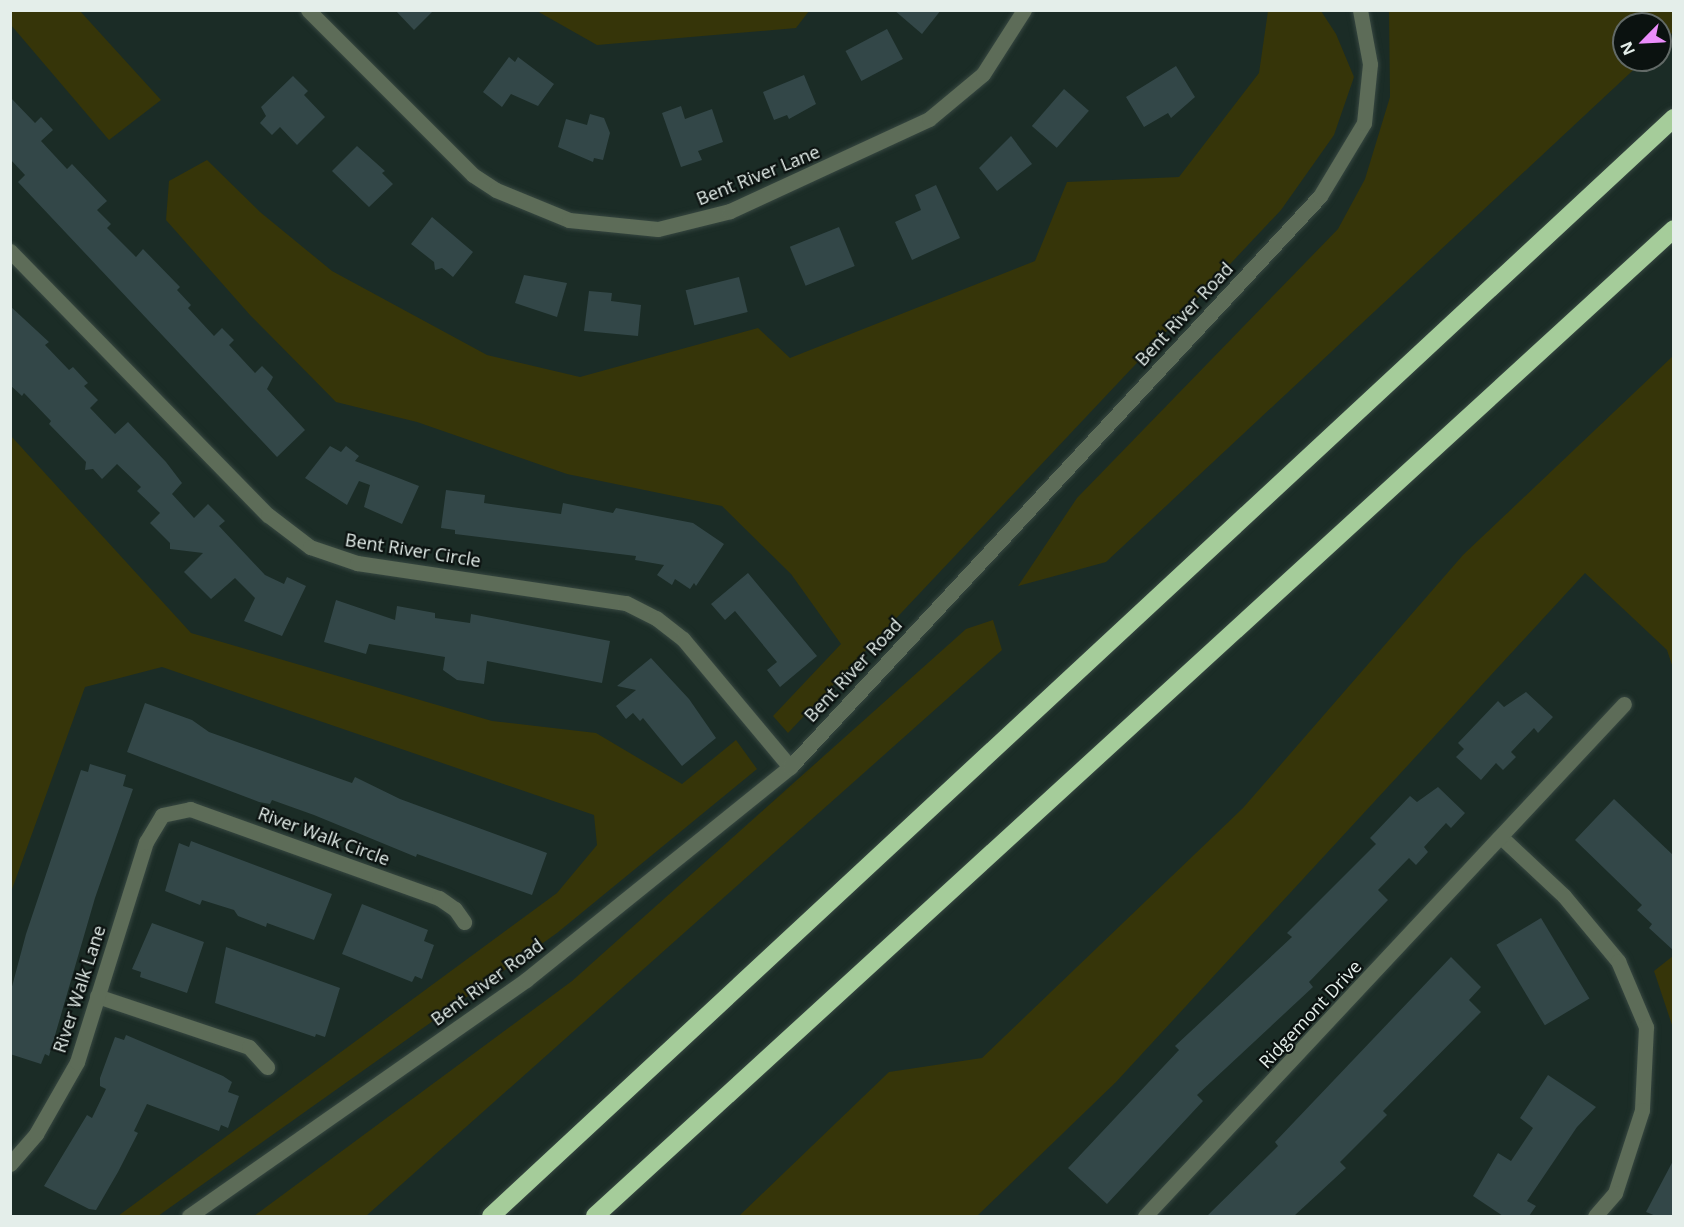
<!DOCTYPE html>
<style>
body{margin:0}
#map{position:relative;width:1684px;height:1227px;overflow:hidden;background:#1b2c26;font-family:"Open Sans",sans-serif}
div>[style]{position:absolute}
.green>*{inset:0;background:#363509}
.building>*{inset:0;background:#334748;transform-origin:0 0}
.roads{filter:drop-shadow(0 0 2px #374741) drop-shadow(0 0 2px #374741)}
.minor>*{height:15px;margin:-7.5px;padding:0 7.5px;transform-origin:7.5px;border-radius:7.5px;background:#5d6c58}
.highway>*{height:18px;margin:-9px;padding:0 9px;transform-origin:9px;border-radius:9px;background:#a5cc9a}
span{translate:-50% -50%;white-space:nowrap;text-align:center;line-height:1.15;-webkit-text-stroke:4.5px #0b1210;paint-order:stroke}
.street-label{font-size:18px;color:#e4eeea}
.frame{position:absolute;inset:0;border:12px solid #e4eeea;pointer-events:none}
.north{position:absolute;left:1612px;top:12px;width:60px;height:60px;box-sizing:border-box;background:#0b1210;border:2px solid #626a67;border-radius:50%;rotate:246deg;font-size:16px;font-weight:700;line-height:24px;text-align:center;color:#e4eeea}
.north::after{content:'';display:block;margin:auto;width:21px;height:27px;background:#eb8dfb;clip-path:polygon(50% 0,100% 100%,50% 72%,0 100%)}
</style>
<div id="map">
<div class="green">
<i style="clip-path:polygon(10px 11px,80px 11px,161px 100px,109px 140px,11px 25px)"></i>
<i style="clip-path:polygon(537px 11px,809px 10px,809px 11px,796px 28px,597px 45px)"></i>
<i style="clip-path:polygon(1268px 11px,1321px 11px,1336px 34px,1354px 77px,1334px 135px,1281px 210px,788px 733px,773px 716px,841px 644px,791px 574px,722px 506px,567px 474px,417px 422px,336px 402px,250px 315px,166px 220px,169px 181px,207px 160px,260px 212px,332px 271px,487px 355px,580px 377px,758px 328px,790px 358px,1035px 261px,1067px 182px,1179px 177px,1259px 73px)"></i>
<i style="clip-path:polygon(1389px 11px,1673px 11px,1673px 32px,1660px 45px,1660px 24px,1624px 24px,1624px 60px,1644px 60px,1106px 562px,1018px 586px,1077px 498px,1338px 229px,1365px 179px,1390px 97px)"></i>
<i style="clip-path:polygon(1673px 356px,1673px 668px,1667px 650px,1585px 573px,1116px 1082px,977px 1216px,739px 1216px,889px 1072px,982px 1058px,1243px 808px,1463px 555px)"></i>
<i style="clip-path:polygon(11px 436px,191px 633px,492px 721px,596px 733px,682px 784px,736px 740px,757px 769px,557px 933px,158px 1216px,118px 1216px,557px 893px,597px 845px,594px 815px,162px 667px,85px 687px,11px 892px)"></i>
<i style="clip-path:polygon(993px 620px,1002px 650px,366px 1216px,254px 1216px,572px 981px,966px 629px)"></i>
<i style="clip-path:polygon(1673px 956px,1673px 1028px,1654px 971px)"></i>
</div>
<div class="building">
<i style="clip-path:polygon(395px 10px,434px 10px,414px 30px)"></i>
<i style="clip-path:polygon(894px 10px,941px 10px,922px 34px)"></i>
<i style="left:887px;top:29px;width:34px;height:47px;rotate:62deg"></i>
<i style="clip-path:polygon(509px 57px,515px 62px,518px 57px,554px 84px,538px 106px,511px 94px,502px 107px,483px 92px)"></i>
<i style="clip-path:polygon(1176px 66px,1195px 97px,1171px 118px,1168px 113px,1144px 127px,1126px 97px)"></i>
<i style="clip-path:polygon(804px 75px,816px 104px,789px 119px,787px 115px,774px 120px,763px 92px)"></i>
<i style="clip-path:polygon(293px 76px,308px 91px,304px 95px,325px 117px,297px 145px,280px 127px,272px 135px,260px 123px,266px 116px,261px 107px)"></i>
<i style="left:1064px;top:89px;width:33px;height:49px;rotate:41deg"></i>
<i style="clip-path:polygon(10px 97px,35px 123px,41px 117px,53px 130px,41px 141px,67px 169px,72px 164px,107px 201px,97px 210px,111px 224px,107px 228px,136px 257px,143px 249px,180px 287px,177px 290px,191px 305px,188px 308px,214px 336px,222px 328px,234px 340px,229px 345px,255px 373px,262px 366px,273px 377px,267px 389px,305px 430px,277px 457px,18px 182px,25px 175px,10px 159px)"></i>
<i style="clip-path:polygon(681px 106px,685px 119px,712px 109px,723px 142px,698px 151px,702px 160px,681px 167px,662px 113px)"></i>
<i style="clip-path:polygon(590px 114px,604px 118px,610px 133px,603px 160px,594px 158px,593px 162px,558px 147px,566px 119px,587px 125px)"></i>
<i style="clip-path:polygon(1011px 136px,1032px 164px,997px 191px,979px 168px)"></i>
<i style="clip-path:polygon(357px 146px,385px 171px,382px 173px,393px 184px,369px 207px,332px 171px)"></i>
<i style="clip-path:polygon(936px 185px,960px 238px,912px 260px,895px 222px,921px 210px,915px 195px)"></i>
<i style="clip-path:polygon(432px 217px,473px 252px,453px 277px,442px 268px,435px 270px,434px 262px,411px 244px)"></i>
<i style="left:839px;top:227px;width:42px;height:53px;rotate:68deg"></i>
<i style="clip-path:polygon(524px 275px,567px 283px,557px 317px,515px 303px)"></i>
<i style="left:739px;top:277px;width:36px;height:55px;rotate:76deg"></i>
<i style="clip-path:polygon(589px 291px,612px 293px,611px 301px,641px 305px,638px 336px,584px 331px)"></i>
<i style="clip-path:polygon(10px 306px,49px 342px,45px 345px,69px 370px,73px 367px,88px 383px,84px 386px,98px 400px,90px 408px,115px 434px,128px 422px,166px 462px,182px 483px,172px 494px,194px 518px,208px 504px,225px 521px,219px 526px,265px 575px,284px 584px,287px 577px,306px 586px,282px 636px,244px 621px,255px 598px,235px 578px,211px 599px,184px 572px,203px 553px,170px 549px,170px 543px,150px 523px,160px 513px,137px 491px,141px 487px,117px 464px,102px 479px,93px 469px,85px 470px,86px 462px,49px 424px,51px 421px,24px 393px,22px 396px,10px 385px)"></i>
<i style="clip-path:polygon(330px 446px,341px 452px,346px 446px,359px 456px,355px 461px,419px 486px,402px 524px,364px 507px,370px 485px,359px 481px,347px 505px,305px 478px)"></i>
<i style="clip-path:polygon(446px 490px,485px 495px,484px 503px,561px 514px,563px 503px,613px 513px,616px 508px,693px 523px,724px 544px,696px 586px,694px 583px,690px 589px,675px 579px,672px 585px,657px 575px,664px 565px,635px 560px,636px 556px,455px 534px,455px 530px,441px 528px)"></i>
<i style="clip-path:polygon(748px 573px,817px 656px,780px 687px,767px 670px,777px 662px,750px 629px,735px 611px,725px 620px,711px 604px)"></i>
<i style="clip-path:polygon(336px 600px,395px 620px,397px 606px,435px 613px,435px 618px,470px 623px,471px 614px,610px 641px,602px 683px,487px 661px,484px 684px,457px 680px,443px 670px,445px 657px,369px 644px,366px 654px,324px 642px)"></i>
<i style="clip-path:polygon(651px 658px,689px 699px,716px 738px,682px 766px,643px 718px,640px 721px,633px 713px,626px 719px,616px 706px,636px 690px,617px 686px)"></i>
<i style="clip-path:polygon(1526px 692px,1553px 717px,1538px 733px,1534px 728px,1511px 752px,1516px 757px,1503px 770px,1496px 763px,1481px 780px,1456px 757px,1464px 749px,1458px 743px,1498px 701px,1504px 707px)"></i>
<i style="clip-path:polygon(145px 703px,192px 720px,209px 732px,352px 783px,355px 777px,400px 799px,547px 853px,532px 895px,417px 854px,416px 857px,314px 815px,272px 800px,270px 804px,259px 802px,127px 752px)"></i>
<i style="clip-path:polygon(90px 764px,126px 775px,123px 786px,133px 789px,95px 898px,49px 1056px,45px 1054px,41px 1064px,10px 1054px,10px 994px,26px 934px,81px 770px,88px 772px)"></i>
<i style="clip-path:polygon(1438px 787px,1465px 813px,1451px 828px,1446px 823px,1424px 847px,1428px 852px,1416px 865px,1409px 858px,1378px 890px,1388px 900px,1309px 982px,1313px 987px,1197px 1095px,1203px 1101px,1107px 1204px,1068px 1168px,1179px 1050px,1175px 1046px,1292px 937px,1287px 933px,1376px 844px,1370px 838px,1410px 796px,1417px 802px)"></i>
<i style="clip-path:polygon(1614px 799px,1674px 856px,1674px 951px,1649px 928px,1652px 924px,1637px 910px,1642px 905px,1575px 840px)"></i>
<i style="clip-path:polygon(191px 841px,332px 894px,314px 940px,267px 923px,266px 927px,238px 916px,234px 910px,202px 900px,200px 905px,165px 891px,179px 843px,189px 847px)"></i>
<i style="clip-path:polygon(362px 904px,428px 930px,424px 941px,434px 945px,422px 979px,415px 976px,412px 982px,342px 954px)"></i>
<i style="left:1541px;top:918px;width:94px;height:52px;rotate:59deg"></i>
<i style="clip-path:polygon(152px 923px,204px 942px,187px 993px,140px 977px,141px 972px,132px 969px)"></i>
<i style="clip-path:polygon(226px 947px,340px 988px,325px 1037px,316px 1034px,315px 1037px,215px 1003px)"></i>
<i style="clip-path:polygon(1451px 957px,1481px 987px,1469px 1000px,1481px 1012px,1383px 1111px,1387px 1115px,1340px 1162px,1346px 1168px,1294px 1216px,1207px 1216px,1278px 1146px,1275px 1142px)"></i>
<i style="clip-path:polygon(126px 1035px,223px 1076px,232px 1082px,228px 1092px,239px 1096px,228px 1128px,221px 1125px,219px 1131px,147px 1104px,134px 1131px,138px 1133px,118px 1172px,96px 1210px,89px 1209px,44px 1186px,87px 1115px,92px 1118px,106px 1089px,100px 1086px,100px 1078px,115px 1037px,124px 1040px)"></i>
<i style="clip-path:polygon(1548px 1075px,1596px 1107px,1577px 1127px,1527px 1201px,1536px 1206px,1529px 1216px,1503px 1216px,1473px 1196px,1498px 1153px,1511px 1161px,1533px 1128px,1520px 1118px)"></i>
<i style="clip-path:polygon(1674px 1159px,1674px 1216px,1656px 1216px,1646px 1212px)"></i>
</div>
<div class="roads">
<div class="minor">
<i style="left:308px;top:10px;width:233px;rotate:45deg"></i>
<i style="left:473px;top:175px;width:27px;rotate:33deg"></i>
<i style="left:496px;top:190px;width:79px;rotate:22.3deg"></i>
<i style="left:569px;top:220px;width:89px;rotate:5.8deg"></i>
<i style="left:658px;top:229px;width:74px;rotate:-14deg"></i>
<i style="left:730px;top:211px;width:219px;rotate:-24.8deg"></i>
<i style="left:929px;top:119px;width:70px;rotate:-39.8deg"></i>
<i style="left:983px;top:74px;width:76px;rotate:-57.4deg"></i>
<i style="left:10px;top:251px;width:369px;rotate:45.7deg"></i>
<i style="left:268px;top:515px;width:53px;rotate:37.3deg"></i>
<i style="left:310px;top:547px;width:50px;rotate:18.8deg"></i>
<i style="left:357px;top:563px;width:272px;rotate:8.5deg"></i>
<i style="left:626px;top:603px;width:34px;rotate:27deg"></i>
<i style="left:656px;top:618px;width:34px;rotate:38deg"></i>
<i style="left:683px;top:639px;width:167px;rotate:50.1deg"></i>
<i style="left:1501px;top:837px;width:86px;rotate:43.1deg"></i>
<i style="left:1564px;top:896px;width:85px;rotate:50.3deg"></i>
<i style="left:1618px;top:961px;width:72px;rotate:67deg"></i>
<i style="left:1646px;top:1027px;width:83px;rotate:92.8deg"></i>
<i style="left:1642px;top:1110px;width:87px;rotate:108deg"></i>
<i style="left:1615px;top:1193px;width:30px;rotate:131deg"></i>
<i style="left:97px;top:996px;width:160px;rotate:18.5deg"></i>
<i style="left:249px;top:1047px;width:27px;rotate:48deg"></i>
<i style="left:10px;top:1164px;width:40px;rotate:-49deg"></i>
<i style="left:36px;top:1134px;width:83px;rotate:-60.3deg"></i>
<i style="left:77px;top:1062px;width:231px;rotate:-72.6deg"></i>
<i style="left:146px;top:842px;width:31px;rotate:-59deg"></i>
<i style="left:162px;top:815px;width:29px;rotate:-12deg"></i>
<i style="left:190px;top:809px;width:264px;rotate:19.7deg"></i>
<i style="left:439px;top:898px;width:19px;rotate:35deg"></i>
<i style="left:455px;top:909px;width:16px;rotate:55deg"></i>
<i style="left:189px;top:1216px;width:411px;rotate:-35deg"></i>
<i style="left:526px;top:980px;width:339px;rotate:-38.9deg"></i>
<i style="left:790px;top:767px;width:779px;rotate:-47.13deg"></i>
<i style="left:1320px;top:196px;width:85px;rotate:-58.9deg"></i>
<i style="left:1364px;top:123px;width:59px;rotate:-84.2deg"></i>
<i style="left:1370px;top:64px;width:55px;rotate:-100.5deg"></i>
<i style="left:1145px;top:1216px;width:701px;rotate:-46.91deg"></i>
</div>
<div class="highway">
<i style="left:491px;top:1216px;width:1614px;rotate:-42.87deg"></i>
<i style="left:595px;top:1216px;width:1462px;rotate:-42.45deg"></i>
</div>
</div>
<div class="street-label">
<span style="left:758px;top:175px;rotate:-22deg">Bent River Lane</span>
<span style="left:1184px;top:314px;rotate:-47deg">Bent River Road</span>
<span style="left:413px;top:550px;rotate:9deg">Bent River Circle</span>
<span style="left:853px;top:670px;rotate:-47deg">Bent River Road</span>
<span style="left:324px;top:836px;rotate:20deg">River Walk Circle</span>
<span style="left:487px;top:982px;rotate:-36deg">Bent River Road</span>
<span style="left:79px;top:989px;rotate:-72deg">River Walk Lane</span>
<span style="left:1310px;top:1014px;rotate:-47deg">Ridgemont Drive</span>
</div>
<div class="frame"></div>
<div class="north">N</div>
</div>
